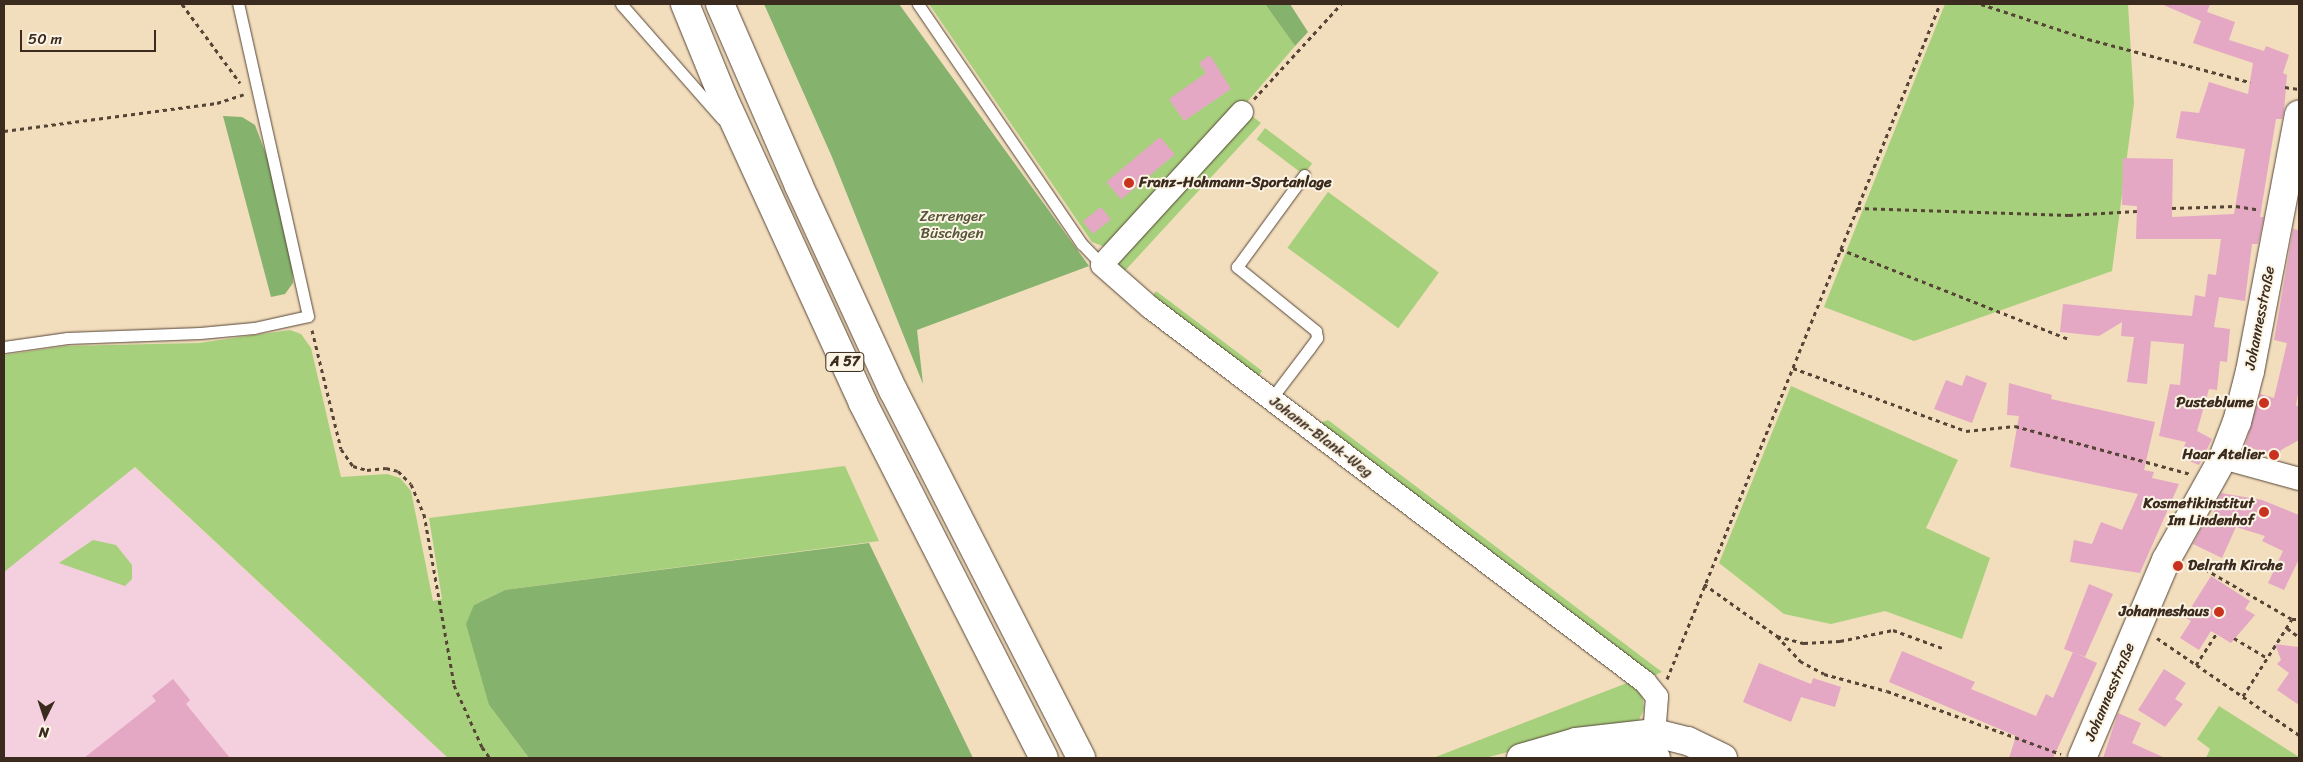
<!DOCTYPE html>
<meta charset="utf-8">
<style>
body{margin:0}
#map{position:relative;width:2303px;height:762px;overflow:hidden;background:#f2ddbd;font-family:Sriracha,sans-serif}
div>[style]{position:absolute}
.built>*{inset:0;background:#f4cfdd}
.green>*{inset:0;background:#a7d07c;transform-origin:0 0}
.forest>*{inset:0;background:#85b26c}
.building>*{inset:0;background:#e4a8c4;transform-origin:0 0}
.path>*{height:3px;margin-top:-1.5px;transform-origin:0;background:repeating-linear-gradient(90deg,#564536 0 4px,transparent 0 8px)}
.roads{filter:drop-shadow(0 0 1px #564536) drop-shadow(0 0 1px #564536)}
.service>*{height:11px;margin:-5.5px;padding:0 5.5px;transform-origin:5.5px;border-radius:5.5px;background:#fff}
.minor>*{height:22px;margin:-11px;padding:0 11px;transform-origin:11px;border-radius:11px;background:#fff}
.tertiary>*{height:28px;margin:-14px;padding:0 14px;transform-origin:14px;border-radius:14px;background:#fff}
.motorway>*{height:28px;margin:-14px;padding:0 14px;transform-origin:14px;border-radius:14px;background:#fff}
.dots>*{width:14px;height:14px;translate:-50% -50%;box-sizing:border-box;border:2px solid #fcf5e5;border-radius:50%}
span{translate:-50% -50%;white-space:nowrap;text-align:center;line-height:1.15;-webkit-text-stroke:4px #fcf5e5;paint-order:stroke}
.shield-label span{padding:1px 4px;background:#fcf5e5;border:1px solid;border-radius:4px;-webkit-text-stroke-width:0}
.shield-label{font-size:14px;color:#3b2a1e;font-weight:700}
.poi-label{font-size:15px;color:#3b2a1e;font-weight:700}
.left{translate:0 -50%;text-align:left}
.right{translate:-100% -50%;text-align:right}
.park-label{font-size:15px;color:#565436}
.street-label{font-size:15px;color:#3b2a1e}
.frame{position:absolute;inset:0;border:5px solid #3b2a1e;pointer-events:none}
.north{position:absolute;left:20px;top:692px;width:50px;height:50px;-webkit-text-stroke:4px #fcf5e5;paint-order:stroke;rotate:184deg;font-size:14px;font-weight:700;line-height:20px;text-align:center;color:#3b2a1e}
.north::after{content:'';display:block;margin:auto;width:18px;height:22px;background:#3b2a1e;clip-path:polygon(50% 0,100% 100%,50% 72%,0 100%)}
.scale{position:absolute;left:20px;top:30px;width:136px;height:22px;box-sizing:border-box;border:2px solid #3b2a1e;border-top:0;padding-left:6px;font-size:15px;line-height:18px;white-space:nowrap;color:#3b2a1e;-webkit-text-stroke:4px #fcf5e5;paint-order:stroke}
</style>
<div id="map">
<div class="built">
<i style="clip-path:polygon(4px 465px,134px 467px,448px 758px,4px 758px)"></i>
</div>
<div class="green">
<i style="clip-path:polygon(929px 4px,1265px 4px,1295px 46px,1242px 108px,1261px 123px,1122px 274px,1110px 249px,1092px 242px)"></i>
<i style="clip-path:polygon(1945px 4px,2128px 4px,2134px 103px,2112px 271px,1914px 341px,1824px 307px)"></i>
<i style="left:1265px;top:128px;width:59px;height:14px;rotate:37deg"></i>
<i style="left:1328px;top:192px;width:137px;height:69px;rotate:36deg"></i>
<i style="left:1156px;top:291px;width:133px;height:9px;rotate:37deg"></i>
<i style="clip-path:polygon(290px 330px,301px 334px,311px 348px,341px 477px,387px 474px,400px 478px,411px 491px,433px 601px,442px 599px,429px 518px,845px 466px,879px 541px,505px 590px,474px 605px,489px 705px,529px 758px,448px 758px,135px 467px,4px 572px,4px 355px,66px 346px,199px 343px)"></i>
<i style="clip-path:polygon(1791px 386px,1958px 460px,1926px 528px,1990px 558px,1962px 639px,1885px 611px,1831px 624px,1784px 614px,1719px 563px)"></i>
<i style="clip-path:polygon(1328px 420px,1662px 672px,1653px 676px,1317px 424px)"></i>
<i style="clip-path:polygon(93px 540px,116px 545px,132px 565px,132px 579px,125px 586px,59px 563px)"></i>
<i style="clip-path:polygon(1627px 683px,1642px 694px,1644px 709px,1639px 720px,1630px 725px,1576px 734px,1485px 758px,1433px 758px)"></i>
<i style="clip-path:polygon(2219px 706px,2299px 757px,2299px 758px,2206px 758px,2210px 749px,2197px 739px)"></i>
</div>
<div class="forest">
<i style="clip-path:polygon(764px 4px,899px 4px,1089px 266px,917px 330px,923px 384px,832px 157px)"></i>
<i style="clip-path:polygon(1265px 4px,1290px 4px,1308px 32px,1295px 46px)"></i>
<i style="clip-path:polygon(223px 116px,242px 117px,255px 125px,270px 165px,292px 260px,293px 283px,285px 294px,271px 297px)"></i>
<i style="clip-path:polygon(869px 543px,973px 758px,529px 758px,489px 705px,466px 624px,474px 605px,505px 590px)"></i>
</div>
<div class="building">
<i style="clip-path:polygon(2161px 4px,2210px 4px,2207px 12px,2235px 22px,2229px 40px,2264px 51px,2266px 46px,2289px 55px,2283px 73px,2287px 75px,2284px 111px,2282px 119px,2276px 119px,2260px 217px,2264px 217px,2258px 244px,2252px 244px,2245px 301px,2219px 297px,2214px 327px,2230px 329px,2227px 362px,2220px 361px,2217px 390px,2209px 389px,2197px 431px,2212px 439px,2199px 465px,2180px 457px,2186px 442px,2159px 436px,2170px 384px,2180px 385px,2184px 344px,2151px 341px,2147px 384px,2127px 382px,2134px 337px,2121px 336px,2122px 322px,2099px 336px,2060px 332px,2063px 304px,2192px 316px,2195px 295px,2205px 297px,2208px 274px,2216px 275px,2221px 239px,2136px 239px,2137px 206px,2122px 205px,2123px 158px,2173px 159px,2172px 217px,2234px 214px,2245px 149px,2176px 138px,2181px 111px,2199px 113px,2209px 82px,2248px 94px,2253px 63px,2193px 43px,2201px 21px)"></i>
<i style="clip-path:polygon(1210px 55px,1231px 89px,1184px 121px,1169px 99px,1206px 73px,1199px 63px)"></i>
<i style="left:1160px;top:137px;width:23px;height:70px;rotate:50deg"></i>
<i style="left:1101px;top:207px;width:16px;height:23px;rotate:52deg"></i>
<i style="clip-path:polygon(2293px 229px,2299px 230px,2299px 389px,2296px 405px,2299px 407px,2299px 440px,2281px 450px,2279px 457px,2245px 446px,2260px 394px,2274px 398px,2287px 343px,2274px 340px)"></i>
<i style="clip-path:polygon(1966px 375px,1987px 383px,1972px 423px,1934px 409px,1946px 380px,1962px 386px)"></i>
<i style="clip-path:polygon(2009px 383px,2052px 395px,2051px 399px,2155px 422px,2144px 470px,2154px 472px,2152px 478px,2179px 484px,2140px 573px,2070px 562px,2074px 540px,2092px 544px,2101px 522px,2122px 530px,2138px 494px,2010px 467px,2019px 416px,2007px 415px)"></i>
<i style="clip-path:polygon(2221px 493px,2262px 500px,2299px 515px,2299px 559px,2284px 590px,2268px 583px,2283px 551px,2262px 541px,2265px 536px,2236px 527px,2222px 558px,2193px 544px,2206px 520px,2210px 522px)"></i>
<i style="clip-path:polygon(2211px 576px,2250px 601px,2245px 609px,2255px 615px,2231px 643px,2211px 631px,2199px 650px,2180px 638px,2191px 621px,2185px 617px)"></i>
<i style="clip-path:polygon(2089px 584px,2113px 594px,2085px 657px,2064px 649px)"></i>
<i style="clip-path:polygon(2275px 644px,2299px 647px,2299px 705px,2277px 690px,2289px 673px,2277px 664px,2281px 660px)"></i>
<i style="clip-path:polygon(1902px 651px,1975px 682px,1971px 689px,2036px 716px,2046px 694px,2053px 698px,2073px 652px,2097px 663px,2053px 758px,2009px 758px,2016px 736px,1889px 682px)"></i>
<i style="clip-path:polygon(1759px 663px,1811px 684px,1813px 678px,1841px 687px,1835px 707px,1801px 697px,1791px 722px,1743px 702px)"></i>
<i style="clip-path:polygon(2164px 669px,2186px 683px,2175px 699px,2183px 704px,2165px 727px,2138px 710px)"></i>
<i style="clip-path:polygon(173px 679px,190px 700px,186px 704px,230px 758px,84px 758px,156px 701px,152px 696px)"></i>
<i style="clip-path:polygon(2118px 713px,2141px 723px,2132px 743px,2165px 758px,2103px 758px)"></i>
</div>
<div class="path">
<i style="left:182px;top:4px;width:98px;rotate:53.7deg"></i>
<i style="left:1981px;top:4px;width:113px;rotate:18.1deg"></i>
<i style="left:2088px;top:39px;width:168px;rotate:14.9deg"></i>
<i style="left:2285px;top:87px;width:14px;rotate:8deg"></i>
<i style="left:1254px;top:99px;width:129px;rotate:-47.5deg"></i>
<i style="left:4px;top:131px;width:215px;rotate:-7.5deg"></i>
<i style="left:217px;top:103px;width:28px;rotate:-18deg"></i>
<i style="left:1857px;top:208px;width:212px;rotate:1.9deg"></i>
<i style="left:2069px;top:215px;width:68px;rotate:-3.4deg"></i>
<i style="left:2172px;top:208px;width:64px;rotate:-1.8deg"></i>
<i style="left:2236px;top:206px;width:24px;rotate:9deg"></i>
<i style="left:1840px;top:249px;width:246px;rotate:21.5deg"></i>
<i style="left:312px;top:330px;width:122px;rotate:76.3deg"></i>
<i style="left:341px;top:449px;width:21px;rotate:55deg"></i>
<i style="left:353px;top:466px;width:15px;rotate:16deg"></i>
<i style="left:367px;top:470px;width:19px;rotate:-6deg"></i>
<i style="left:386px;top:468px;width:12px;rotate:14deg"></i>
<i style="left:398px;top:471px;width:18px;rotate:45deg"></i>
<i style="left:411px;top:484px;width:33px;rotate:67deg"></i>
<i style="left:424px;top:514px;width:174px;rotate:80deg"></i>
<i style="left:454px;top:685px;width:68px;rotate:65.7deg"></i>
<i style="left:482px;top:747px;width:14px;rotate:54deg"></i>
<i style="left:1793px;top:368px;width:184px;rotate:20deg"></i>
<i style="left:1966px;top:431px;width:49px;rotate:-5.8deg"></i>
<i style="left:2015px;top:426px;width:181px;rotate:15.3deg"></i>
<i style="left:2191px;top:561px;width:116px;rotate:29.9deg"></i>
<i style="left:1704px;top:584px;width:90px;rotate:35.5deg"></i>
<i style="left:1777px;top:636px;width:28px;rotate:15deg"></i>
<i style="left:1804px;top:643px;width:36px;rotate:-3deg"></i>
<i style="left:1840px;top:641px;width:54px;rotate:-11.7deg"></i>
<i style="left:1893px;top:630px;width:55px;rotate:20.1deg"></i>
<i style="left:2287px;top:628px;width:15px;rotate:37deg"></i>
<i style="left:1777px;top:636px;width:34px;rotate:47deg"></i>
<i style="left:1800px;top:661px;width:27px;rotate:28deg"></i>
<i style="left:1824px;top:674px;width:65px;rotate:15.1deg"></i>
<i style="left:1887px;top:691px;width:185px;rotate:19.9deg"></i>
<i style="left:2157px;top:638px;width:172px;rotate:34.3deg"></i>
<i style="left:2234px;top:638px;width:39px;rotate:31deg"></i>
<i style="left:2196px;top:665px;width:37px;rotate:-57deg"></i>
<i style="left:1667px;top:679px;width:728px;rotate:-67.98deg"></i>
<i style="left:2243px;top:696px;width:91px;rotate:-57.5deg"></i>
<i style="left:2292px;top:619px;width:7px"></i>
</div>
<div class="roads">
<div class="service">
<i style="left:621px;top:4px;width:153px;rotate:48.7deg"></i>
<i style="left:918px;top:4px;width:291px;rotate:55.7deg"></i>
<i style="left:1082px;top:244px;width:29px;rotate:46deg"></i>
<i style="left:4px;top:347px;width:64px;rotate:-8.1deg"></i>
<i style="left:67px;top:338px;width:133px;rotate:-2.2deg"></i>
<i style="left:200px;top:333px;width:54px;rotate:-5.3deg"></i>
<i style="left:254px;top:328px;width:55px;rotate:-12.5deg"></i>
<i style="left:308px;top:316px;width:320px;rotate:-102.6deg"></i>
<i style="left:1271px;top:399px;width:63px;rotate:-52.8deg"></i>
<i style="left:1309px;top:349px;width:14px;rotate:-54deg"></i>
<i style="left:1317px;top:338px;width:7px;rotate:-98deg"></i>
<i style="left:1316px;top:331px;width:102px;rotate:-141deg"></i>
<i style="left:1237px;top:267px;width:114px;rotate:-53.9deg"></i>
</div>
<div class="minor">
<i style="left:1242px;top:112px;width:207px;rotate:132.5deg"></i>
<i style="left:1102px;top:265px;width:65px;rotate:41.3deg"></i>
<i style="left:1151px;top:308px;width:620px;rotate:37.13deg"></i>
<i style="left:1645px;top:682px;width:19px;rotate:51deg"></i>
<i style="left:1657px;top:697px;width:52px;rotate:94.4deg"></i>
<i style="left:2223px;top:458px;width:79px;rotate:15.4deg"></i>
</div>
<div class="tertiary">
<i style="left:1578px;top:756px;width:78px;rotate:1.5deg"></i>
<i style="left:1521px;top:758px;width:57px;rotate:-16.2deg"></i>
<i style="left:1576px;top:742px;width:80px;rotate:-6.5deg"></i>
<i style="left:1655px;top:733px;width:34px;rotate:14deg"></i>
<i style="left:1688px;top:741px;width:39px;rotate:26deg"></i>
<i style="left:2082px;top:758px;width:215px;rotate:-67deg"></i>
<i style="left:2166px;top:560px;width:117px;rotate:-60.8deg"></i>
<i style="left:2223px;top:458px;width:39px;rotate:-69deg"></i>
<i style="left:2237px;top:422px;width:53px;rotate:-75.7deg"></i>
<i style="left:2250px;top:371px;width:261px;rotate:-79.2deg"></i>
</div>
<div class="motorway">
<i style="left:685px;top:4px;width:100px;rotate:67.8deg"></i>
<i style="left:723px;top:97px;width:337px;rotate:65.4deg"></i>
<i style="left:863px;top:403px;width:398px;rotate:63deg"></i>
<i style="left:720px;top:4px;width:198px;rotate:66.5deg"></i>
<i style="left:799px;top:186px;width:225px;rotate:65.3deg"></i>
<i style="left:893px;top:390px;width:413px;rotate:62.9deg"></i>
</div>
</div>
<div class="dots">
<i style="left:1129px;top:183px;background:#c8321e"></i>
<i style="left:2264px;top:403px;background:#c8321e"></i>
<i style="left:2274px;top:455px;background:#c8321e"></i>
<i style="left:2264px;top:512px;background:#c8321e"></i>
<i style="left:2178px;top:566px;background:#c8321e"></i>
<i style="left:2219px;top:612px;background:#c8321e"></i>
</div>
<div class="shield-label">
<span style="left:845px;top:362px">A 57</span>
</div>
<div class="poi-label">
<span class="left" style="left:1139px;top:183px">Franz-Hohmann-Sportanlage</span>
<span class="right" style="left:2254px;top:403px">Pusteblume</span>
<span class="right" style="left:2264px;top:455px">Haar Atelier</span>
<span class="right" style="left:2254px;top:512px">Kosmetikinstitut<br>Im Lindenhof</span>
<span class="left" style="left:2188px;top:566px">Delrath Kirche</span>
<span class="right" style="left:2209px;top:612px">Johanneshaus</span>
</div>
<div class="park-label">
<span style="left:952px;top:225px">Zerrenger<br>Büschgen</span>
</div>
<div class="street-label">
<span style="left:2260px;top:318px;rotate:-79deg">Johannesstraße</span>
<span style="left:1321px;top:437px;rotate:37deg">Johann-Blank-Weg</span>
<span style="left:2110px;top:692px;rotate:-67deg">Johannesstraße</span>
</div>
<div class="frame"></div>
<div class="north">N</div>
<div class="scale">50 m</div>
</div>
